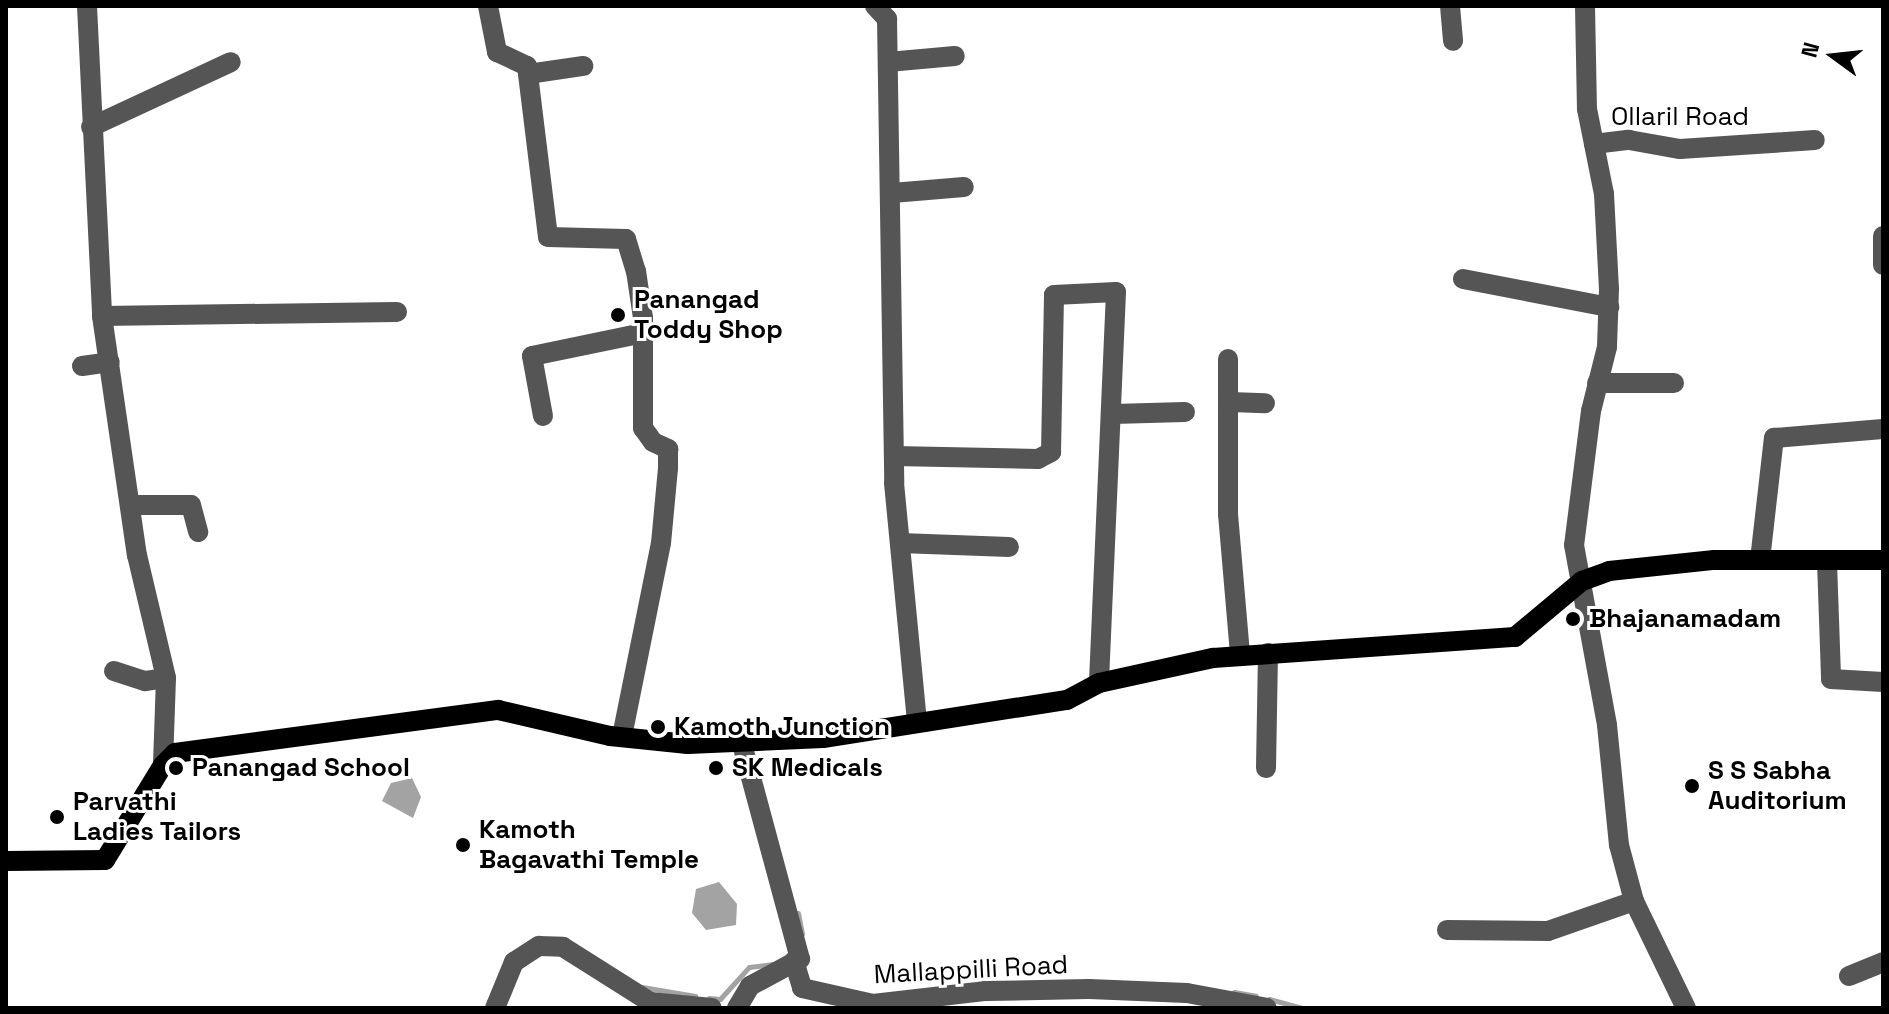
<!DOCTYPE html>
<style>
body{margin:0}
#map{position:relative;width:1889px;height:1014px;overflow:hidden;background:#fff;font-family:"Space Grotesk",sans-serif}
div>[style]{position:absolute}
.water>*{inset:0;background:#a3a3a3}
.stream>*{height:5px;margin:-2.5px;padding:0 2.5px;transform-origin:2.5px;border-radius:2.5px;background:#a3a3a3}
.minor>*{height:20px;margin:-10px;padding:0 10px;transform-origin:10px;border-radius:10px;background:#555}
.major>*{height:20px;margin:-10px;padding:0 10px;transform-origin:10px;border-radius:10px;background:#000}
.dots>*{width:22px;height:22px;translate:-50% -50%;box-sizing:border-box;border:4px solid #fff;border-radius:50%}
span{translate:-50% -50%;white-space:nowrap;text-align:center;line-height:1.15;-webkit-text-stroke:6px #fff;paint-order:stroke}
.street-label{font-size:26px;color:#000}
.poi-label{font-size:26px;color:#000;font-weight:700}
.left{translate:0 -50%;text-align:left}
.frame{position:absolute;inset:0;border:8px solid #000;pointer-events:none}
.north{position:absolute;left:1793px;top:16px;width:80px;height:80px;-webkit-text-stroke:6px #fff;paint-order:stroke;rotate:285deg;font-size:22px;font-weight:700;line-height:32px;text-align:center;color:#000}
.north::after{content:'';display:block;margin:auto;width:28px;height:36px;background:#000;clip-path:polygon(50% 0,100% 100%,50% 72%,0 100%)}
</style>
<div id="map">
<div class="water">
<i style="clip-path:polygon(412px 778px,421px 797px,413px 818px,382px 801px,391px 783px)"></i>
<i style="clip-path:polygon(719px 882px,737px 904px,736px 925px,706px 930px,692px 913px,696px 889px)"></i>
</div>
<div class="stream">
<i style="left:798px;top:913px;width:21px;rotate:79deg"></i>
<i style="left:642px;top:987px;width:54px;rotate:9.6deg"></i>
<i style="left:1234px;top:992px;width:22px;rotate:10deg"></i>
<i style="left:709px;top:998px;width:11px;rotate:5deg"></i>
<i style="left:720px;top:999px;width:43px;rotate:-47.8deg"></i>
<i style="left:749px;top:967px;width:24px;rotate:-7deg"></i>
<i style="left:1269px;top:999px;width:35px;rotate:15deg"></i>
</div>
<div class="minor">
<i style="left:87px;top:6px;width:310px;rotate:87.2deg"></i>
<i style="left:102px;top:316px;width:242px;rotate:81.7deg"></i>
<i style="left:137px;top:555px;width:126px;rotate:76.7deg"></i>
<i style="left:166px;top:678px;width:87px;rotate:92deg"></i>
<i style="left:488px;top:6px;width:47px;rotate:78.9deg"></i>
<i style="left:497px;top:52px;width:33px;rotate:25deg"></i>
<i style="left:527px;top:66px;width:172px;rotate:83deg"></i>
<i style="left:548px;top:237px;width:78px;rotate:1.5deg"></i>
<i style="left:626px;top:239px;width:34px;rotate:73deg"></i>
<i style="left:636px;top:271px;width:48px;rotate:81.5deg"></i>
<i style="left:643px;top:318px;width:110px;rotate:90deg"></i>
<i style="left:643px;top:428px;width:17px;rotate:54deg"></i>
<i style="left:653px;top:442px;width:17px;rotate:25deg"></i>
<i style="left:668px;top:449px;width:19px;rotate:90deg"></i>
<i style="left:668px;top:468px;width:75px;rotate:95.3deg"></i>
<i style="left:661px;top:543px;width:198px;rotate:101.4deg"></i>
<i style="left:875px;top:6px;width:18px;rotate:47deg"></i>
<i style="left:887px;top:19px;width:464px;rotate:89.1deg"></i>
<i style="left:894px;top:483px;width:238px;rotate:84.5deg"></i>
<i style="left:1450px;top:6px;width:35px;rotate:85deg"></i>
<i style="left:1585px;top:6px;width:103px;rotate:88.9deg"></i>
<i style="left:1587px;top:109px;width:87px;rotate:78.7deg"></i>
<i style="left:1604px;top:194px;width:95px;rotate:87deg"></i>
<i style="left:1609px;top:289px;width:58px;rotate:92deg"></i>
<i style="left:1607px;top:347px;width:66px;rotate:104deg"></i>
<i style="left:1591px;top:411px;width:135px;rotate:97.2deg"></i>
<i style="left:1574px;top:545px;width:183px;rotate:79.6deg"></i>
<i style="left:1607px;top:725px;width:121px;rotate:84.3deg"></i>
<i style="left:1619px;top:845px;width:58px;rotate:75deg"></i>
<i style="left:1634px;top:901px;width:119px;rotate:64.1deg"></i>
<i style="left:888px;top:62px;width:67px;rotate:-5.1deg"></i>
<i style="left:528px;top:74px;width:56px;rotate:-8.3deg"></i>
<i style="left:91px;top:127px;width:154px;rotate:-24.9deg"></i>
<i style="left:1594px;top:144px;width:35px;rotate:-7deg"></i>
<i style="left:1629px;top:140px;width:52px;rotate:10deg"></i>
<i style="left:1680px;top:149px;width:135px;rotate:-3.8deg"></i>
<i style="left:892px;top:193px;width:72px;rotate:-4.8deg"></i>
<i style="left:1883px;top:236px;width:29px;rotate:90deg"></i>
<i style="left:1463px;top:279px;width:149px;rotate:10.9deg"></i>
<i style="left:102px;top:316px;width:295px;rotate:-0.8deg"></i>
<i style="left:1228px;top:359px;width:155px;rotate:90deg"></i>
<i style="left:1228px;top:514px;width:142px;rotate:85.1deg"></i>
<i style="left:82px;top:366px;width:28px;rotate:-8deg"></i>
<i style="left:1597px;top:383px;width:77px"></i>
<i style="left:1230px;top:402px;width:35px;rotate:2deg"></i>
<i style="left:1113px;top:414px;width:72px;rotate:-1.6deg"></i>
<i style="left:543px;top:416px;width:61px;rotate:-100.4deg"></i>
<i style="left:532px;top:356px;width:113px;rotate:-11.7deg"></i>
<i style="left:894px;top:456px;width:144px;rotate:1.2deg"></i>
<i style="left:1038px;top:459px;width:15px;rotate:-28deg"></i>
<i style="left:1051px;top:452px;width:157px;rotate:-88.9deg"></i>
<i style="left:1054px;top:295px;width:62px;rotate:-2.8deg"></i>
<i style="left:1116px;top:292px;width:391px;rotate:92.5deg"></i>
<i style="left:132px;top:505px;width:59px"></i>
<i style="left:191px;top:505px;width:28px;rotate:75deg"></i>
<i style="left:900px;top:543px;width:109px;rotate:2.1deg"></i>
<i style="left:1760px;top:560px;width:123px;rotate:-83.5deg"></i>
<i style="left:1774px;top:438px;width:109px;rotate:-4.7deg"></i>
<i style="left:1827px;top:562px;width:117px;rotate:88deg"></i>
<i style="left:1831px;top:679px;width:52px;rotate:3.3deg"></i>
<i style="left:114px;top:671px;width:33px;rotate:18deg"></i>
<i style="left:145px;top:681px;width:21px;rotate:-8deg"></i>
<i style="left:1266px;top:768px;width:115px;rotate:-89deg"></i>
<i style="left:1447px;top:930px;width:101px;rotate:0.6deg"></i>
<i style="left:1548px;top:931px;width:91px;rotate:-19.2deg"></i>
<i style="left:794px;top:961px;width:28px;rotate:73deg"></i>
<i style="left:802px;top:988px;width:73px;rotate:12.7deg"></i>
<i style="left:873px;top:1004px;width:114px;rotate:-6.6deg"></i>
<i style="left:986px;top:991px;width:103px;rotate:-1.1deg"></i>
<i style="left:1089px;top:989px;width:98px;rotate:2.3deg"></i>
<i style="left:1187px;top:993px;width:81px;rotate:10.6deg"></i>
<i style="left:1849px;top:976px;width:37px;rotate:-22deg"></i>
<i style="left:495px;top:1008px;width:50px;rotate:-67.6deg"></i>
<i style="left:514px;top:962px;width:30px;rotate:-33deg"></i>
<i style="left:539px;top:946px;width:24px;rotate:2deg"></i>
<i style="left:563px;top:947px;width:103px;rotate:32.3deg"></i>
<i style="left:650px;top:1002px;width:62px;rotate:5.5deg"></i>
<i style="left:737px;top:1008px;width:26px;rotate:-59deg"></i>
<i style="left:750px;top:986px;width:57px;rotate:-28.4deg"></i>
<i style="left:800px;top:959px;width:226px;rotate:-105.1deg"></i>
</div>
<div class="major">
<i style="left:6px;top:861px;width:99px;rotate:-0.6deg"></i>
<i style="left:105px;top:860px;width:111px;rotate:-58.6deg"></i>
<i style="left:163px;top:765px;width:17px;rotate:-45deg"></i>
<i style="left:175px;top:753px;width:326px;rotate:-7.6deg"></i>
<i style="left:498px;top:710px;width:115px;rotate:13.1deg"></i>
<i style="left:610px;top:736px;width:78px;rotate:5.9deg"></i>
<i style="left:688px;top:744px;width:135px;rotate:-2.5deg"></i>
<i style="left:823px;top:738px;width:247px;rotate:-8.9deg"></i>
<i style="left:1067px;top:700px;width:36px;rotate:-28deg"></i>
<i style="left:1099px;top:683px;width:117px;rotate:-12.4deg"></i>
<i style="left:1213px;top:658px;width:303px;rotate:-4deg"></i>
<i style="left:1515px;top:637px;width:87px;rotate:-39.9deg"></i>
<i style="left:1582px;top:581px;width:29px;rotate:-20deg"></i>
<i style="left:1609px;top:571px;width:106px;rotate:-6deg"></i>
<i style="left:1714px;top:560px;width:169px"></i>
</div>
<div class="dots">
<i style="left:618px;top:315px;background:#000"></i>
<i style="left:1573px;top:619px;background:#000"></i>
<i style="left:658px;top:727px;background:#000"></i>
<i style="left:176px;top:768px;background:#000"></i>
<i style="left:716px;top:768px;background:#000"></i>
<i style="left:1692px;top:786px;background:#000"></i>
<i style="left:57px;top:817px;background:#000"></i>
<i style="left:463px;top:845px;background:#000"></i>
</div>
<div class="street-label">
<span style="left:1680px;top:117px">Ollaril Road</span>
<span style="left:971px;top:970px;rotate:-3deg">Mallappilli Road</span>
</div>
<div class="poi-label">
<span class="left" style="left:634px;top:315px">Panangad<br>Toddy Shop</span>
<span class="left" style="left:1589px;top:619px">Bhajanamadam</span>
<span class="left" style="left:674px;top:727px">Kamoth Junction</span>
<span class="left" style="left:192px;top:768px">Panangad School</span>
<span class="left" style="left:732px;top:768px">SK Medicals</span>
<span class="left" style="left:1708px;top:786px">S S Sabha<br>Auditorium</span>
<span class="left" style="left:73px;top:817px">Parvathi<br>Ladies Tailors</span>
<span class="left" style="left:479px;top:845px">Kamoth<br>Bagavathi Temple</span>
</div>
<div class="frame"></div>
<div class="north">N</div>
</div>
